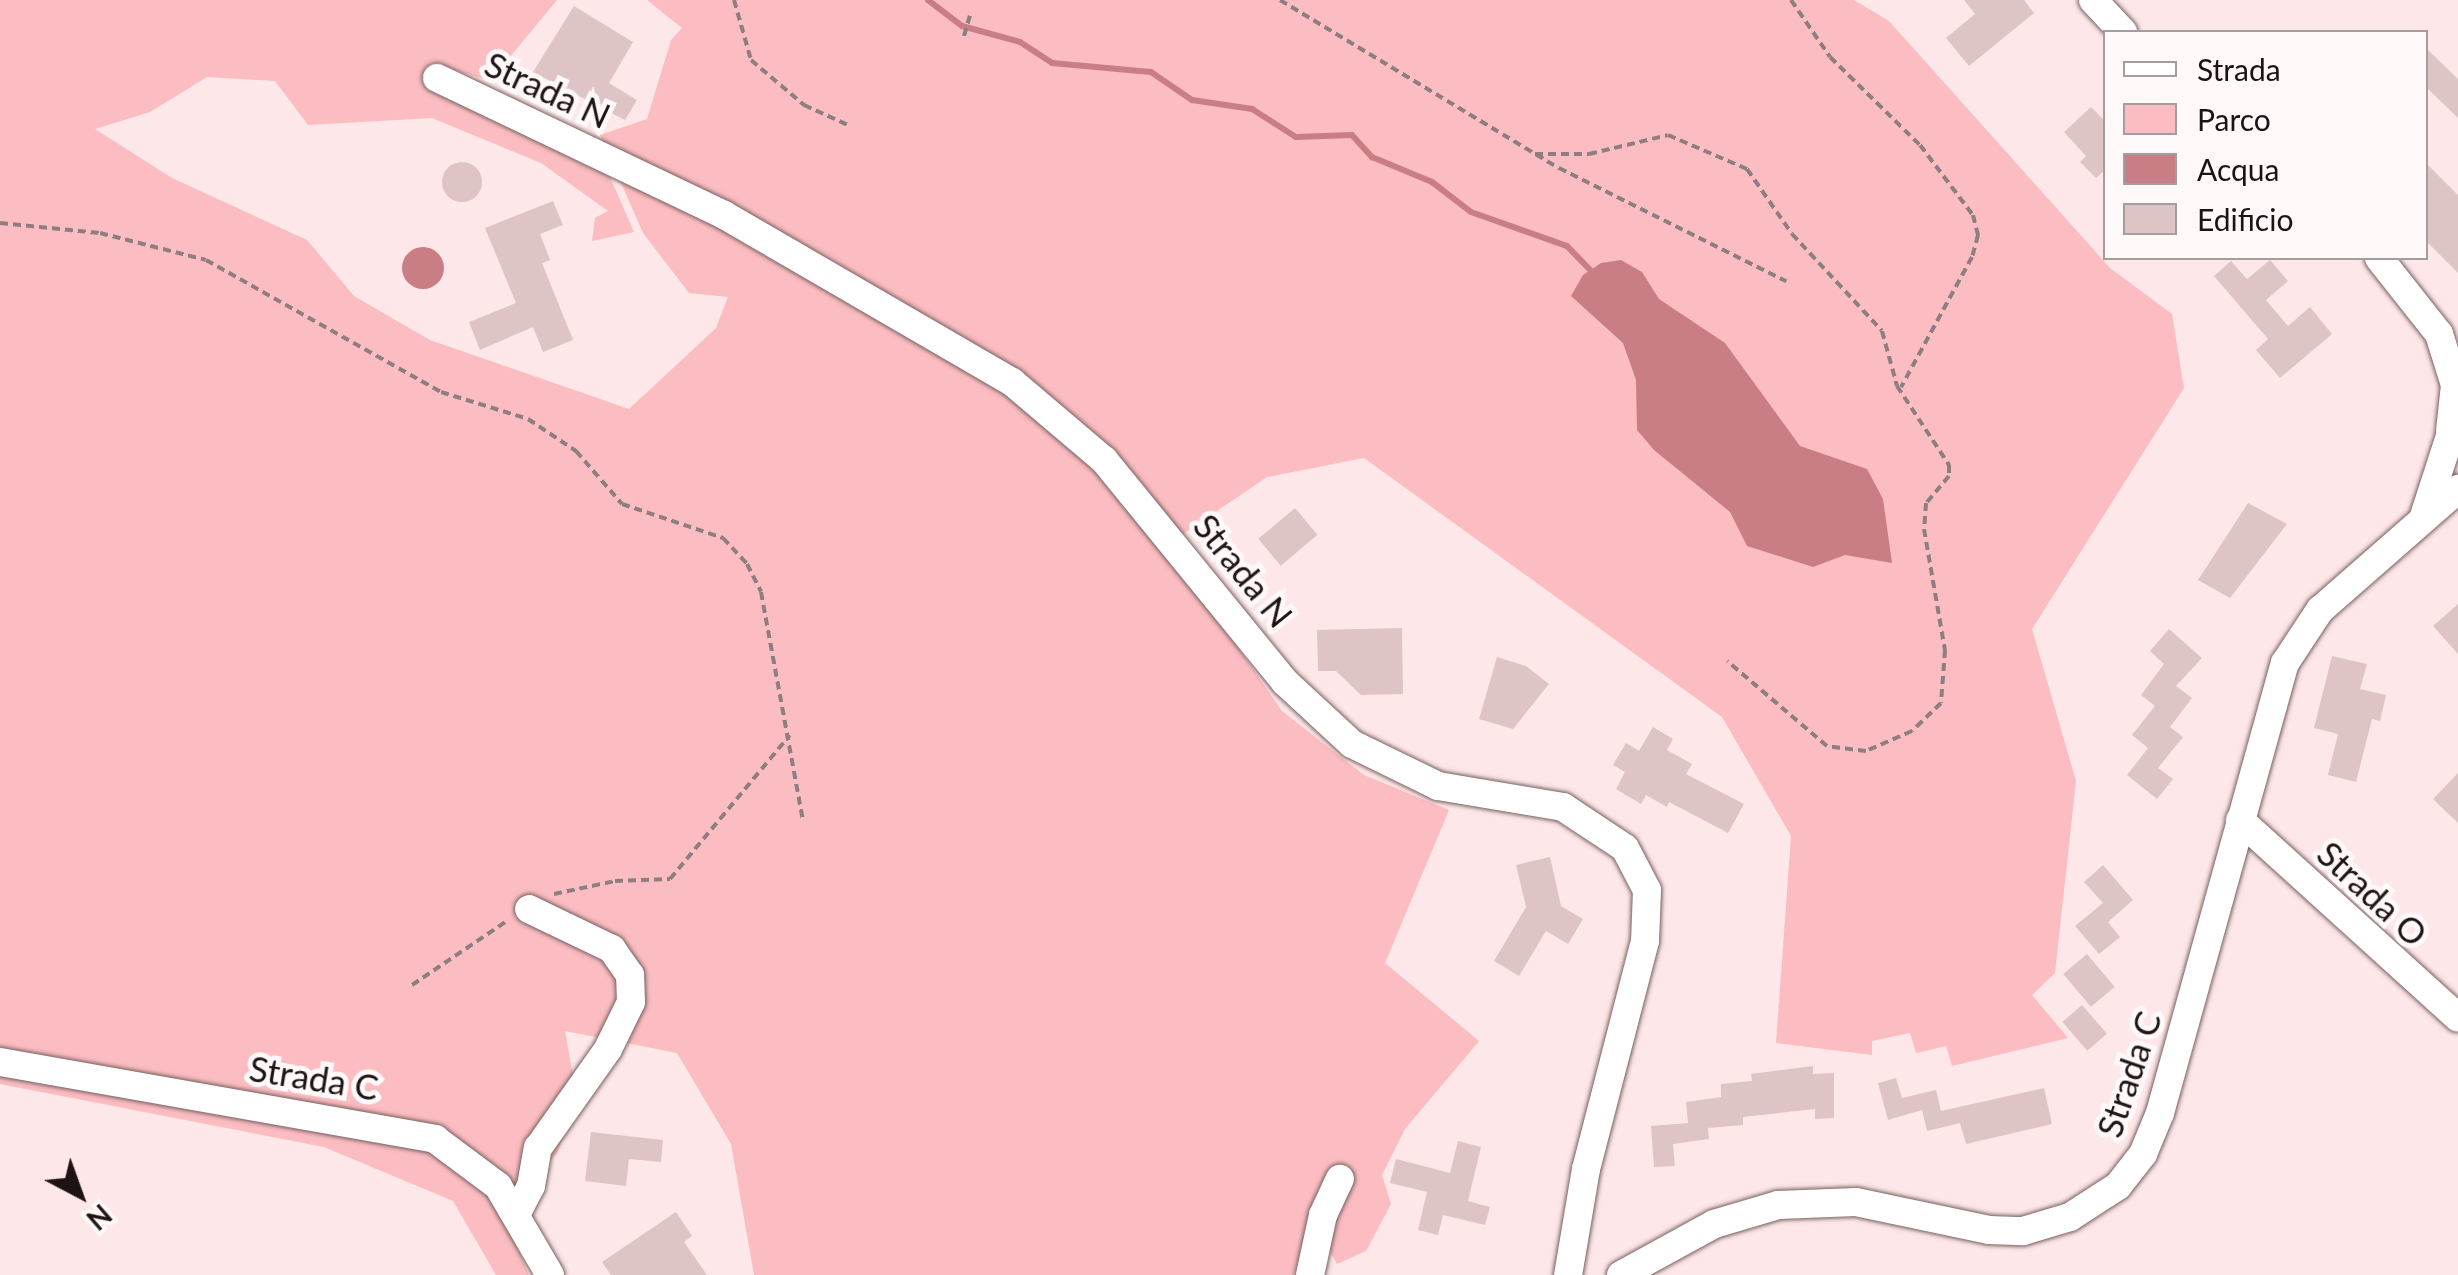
<!DOCTYPE html>
<style>
body{margin:0}
#map{position:relative;width:2458px;height:1275px;overflow:hidden;background:#fee7e8;font-family:Lato,sans-serif}
div>[style]{position:absolute}
.green>*{inset:0;background:#fbbdc1}
.water>*{inset:0;background:#c97e85}
.round{border-radius:50%}
.stream>*{height:6px;margin:-3px;padding:0 3px;transform-origin:3px;border-radius:3px;background:#c97e85}
.building>*{inset:0;background:#dfc4c5;transform-origin:0 0}
.path>*{height:4px;margin-top:-2px;transform-origin:0;background:repeating-linear-gradient(90deg,#8f7e7f 0 8px,transparent 0 13px)}
.roads{filter:drop-shadow(0 0 2px #775f60) drop-shadow(0 0 2px #775f60)}
.minor>*{height:28px;margin:-14px;padding:0 14px;transform-origin:14px;border-radius:14px;background:#fff}
span{translate:-50% -50%;white-space:nowrap;text-align:center;line-height:1.15;-webkit-text-stroke:10px #fff9f9;paint-order:stroke}
.street-label{font-size:35px;color:#1d1314}
.legend{position:absolute;left:2103px;top:30px;width:325px;height:230px;box-sizing:border-box;background:#fff9f9;border:2px solid #a59d9d;margin:0;padding:12px 18px;list-style:none;font-size:30px;color:#1d1314}
.legend li{display:flex;align-items:center;gap:20px;height:50px}
.legend b{width:50px;border:2px solid #a59d9d}
.north{position:absolute;left:30px;top:1145px;width:100px;height:100px;-webkit-text-stroke:8px #fff9f9;paint-order:stroke;rotate:139deg;font-size:28px;font-weight:700;line-height:40px;text-align:center;color:#1d1314}
.north::after{content:'';display:block;margin:auto;width:35px;height:45px;background:#1d1314;clip-path:polygon(50% 0,100% 100%,50% 72%,0 100%)}
</style>
<div id="map">
<div class="green">
<i style="clip-path:polygon(0 0,557px 0,490px 81px,431px 63px,426px 87px,610px 177px,634px 232px,592px 241px,595px 218px,608px 211px,541px 163px,432px 118px,308px 125px,275px 81px,207px 77px,150px 112px,95px 129px,172px 178px,307px 240px,354px 296px,430px 340px,629px 409px,716px 328px,728px 297px,689px 293px,643px 233px,600px 135px,647px 119px,671px 40px,682px 28px,647px 0,1854px 0,1889px 21px,2110px 268px,2172px 314px,2184px 388px,2032px 629px,2076px 781px,2055px 973px,2032px 995px,2068px 1038px,1952px 1066px,1946px 1046px,1916px 1053px,1910px 1033px,1872px 1041px,1872px 1055px,1776px 1043px,1791px 836px,1722px 717px,1364px 458px,1267px 477px,1167px 545px,1282px 711px,1364px 775px,1449px 810px,1385px 963px,1479px 1041px,1405px 1129px,1382px 1175px,1391px 1204px,1366px 1251px,1337px 1264px,1311px 1217px,1294px 1275px,754px 1275px,731px 1144px,677px 1053px,565px 1031px,577px 1098px,557px 1154px,500px 1206px,529px 1275px,496px 1275px,453px 1201px,324px 1147px,0 1084px)"></i>
</div>
<div class="water">
<i class="round" style="left:402px;top:247px;width:42px;height:42px"></i>
<i style="clip-path:polygon(1621px 260px,1642px 272px,1659px 299px,1725px 343px,1800px 446px,1867px 469px,1883px 499px,1892px 563px,1845px 555px,1813px 567px,1747px 546px,1730px 512px,1654px 450px,1637px 430px,1636px 380px,1623px 343px,1571px 296px,1583px 275px,1601px 263px)"></i>
</div>
<div class="stream">
<i style="left:928px;top:0;width:43px;rotate:37.4deg"></i>
<i style="left:962px;top:26px;width:60px;rotate:15.4deg"></i>
<i style="left:1020px;top:42px;width:38px;rotate:33deg"></i>
<i style="left:1052px;top:63px;width:99px;rotate:5.2deg"></i>
<i style="left:1151px;top:72px;width:50px;rotate:34.3deg"></i>
<i style="left:1192px;top:100px;width:61px;rotate:8.5deg"></i>
<i style="left:1252px;top:109px;width:52px;rotate:32.5deg"></i>
<i style="left:1296px;top:137px;width:56px;rotate:-2deg"></i>
<i style="left:1352px;top:135px;width:30px;rotate:48deg"></i>
<i style="left:1372px;top:157px;width:65px;rotate:22.6deg"></i>
<i style="left:1432px;top:182px;width:49px;rotate:37.6deg"></i>
<i style="left:1471px;top:212px;width:102px;rotate:19.5deg"></i>
<i style="left:1567px;top:246px;width:33px;rotate:46deg"></i>
</div>
<div class="building">
<i style="clip-path:polygon(1964px 0,2024px 0,2034px 13px,1969px 66px,1946px 38px,1975px 14px)"></i>
<i style="clip-path:polygon(574px 6px,633px 42px,609px 83px,637px 100px,625px 120px,533px 72px)"></i>
<i style="clip-path:polygon(2426px 48px,2458px 79px,2458px 118px,2426px 87px)"></i>
<i style="clip-path:polygon(2091px 107px,2106px 122px,2106px 169px,2096px 178px,2080px 162px,2086px 156px,2064px 132px)"></i>
<i class="round" style="left:442px;top:162px;width:40px;height:40px"></i>
<i style="clip-path:polygon(2426px 163px,2458px 195px,2458px 273px,2426px 241px)"></i>
<i style="clip-path:polygon(553px 201px,563px 225px,540px 234px,550px 260px,542px 263px,573px 340px,543px 352px,533px 327px,480px 350px,469px 322px,516px 303px,485px 228px)"></i>
<i style="clip-path:polygon(2270px 260px,2288px 281px,2266px 300px,2288px 326px,2310px 307px,2332px 334px,2280px 378px,2256px 350px,2268px 339px,2214px 276px,2231px 261px,2247px 279px)"></i>
<i style="clip-path:polygon(2248px 503px,2287px 524px,2230px 598px,2198px 580px)"></i>
<i style="left:1295px;top:508px;width:35px;height:48px;rotate:50deg"></i>
<i style="clip-path:polygon(2458px 604px,2458px 654px,2433px 626px)"></i>
<i style="clip-path:polygon(1402px 628px,1403px 694px,1361px 695px,1336px 671px,1318px 671px,1317px 630px)"></i>
<i style="clip-path:polygon(2169px 629px,2202px 658px,2176px 686px,2192px 698px,2170px 727px,2183px 737px,2158px 768px,2173px 779px,2157px 799px,2127px 775px,2148px 748px,2132px 735px,2155px 706px,2141px 695px,2164px 664px,2150px 651px)"></i>
<i style="clip-path:polygon(2332px 656px,2367px 664px,2360px 689px,2386px 695px,2380px 721px,2372px 719px,2356px 782px,2328px 775px,2338px 734px,2314px 728px)"></i>
<i style="clip-path:polygon(1497px 657px,1526px 666px,1549px 684px,1513px 729px,1479px 719px)"></i>
<i style="clip-path:polygon(1653px 727px,1673px 739px,1667px 750px,1692px 764px,1686px 774px,1744px 804px,1728px 833px,1669px 802px,1667px 807px,1646px 795px,1641px 804px,1616px 789px,1625px 772px,1613px 765px,1626px 743px,1639px 751px)"></i>
<i style="clip-path:polygon(2458px 773px,2458px 823px,2433px 799px)"></i>
<i style="clip-path:polygon(1550px 857px,1561px 906px,1583px 919px,1568px 944px,1546px 931px,1519px 976px,1494px 961px,1526px 907px,1516px 865px)"></i>
<i style="clip-path:polygon(2103px 865px,2133px 900px,2108px 922px,2120px 937px,2099px 954px,2075px 926px,2103px 903px,2084px 882px)"></i>
<i style="left:2087px;top:954px;width:43px;height:31px;rotate:50deg"></i>
<i style="left:2082px;top:1005px;width:38px;height:26px;rotate:49deg"></i>
<i style="clip-path:polygon(1813px 1066px,1813px 1074px,1834px 1073px,1834px 1118px,1815px 1119px,1815px 1109px,1743px 1117px,1743px 1125px,1708px 1128px,1709px 1139px,1673px 1144px,1675px 1166px,1654px 1167px,1651px 1126px,1688px 1123px,1686px 1102px,1721px 1097px,1721px 1084px,1752px 1081px,1751px 1074px)"></i>
<i style="clip-path:polygon(1896px 1078px,1902px 1098px,1936px 1090px,1941px 1111px,2044px 1088px,2052px 1124px,1966px 1144px,1960px 1123px,1927px 1131px,1922px 1110px,1888px 1120px,1878px 1083px)"></i>
<i style="clip-path:polygon(591px 1132px,663px 1140px,661px 1162px,629px 1159px,626px 1186px,585px 1181px)"></i>
<i style="clip-path:polygon(1458px 1141px,1481px 1147px,1468px 1201px,1490px 1207px,1485px 1225px,1443px 1215px,1438px 1235px,1418px 1230px,1427px 1192px,1390px 1183px,1396px 1159px,1450px 1173px)"></i>
<i style="clip-path:polygon(676px 1212px,692px 1236px,684px 1242px,707px 1275px,611px 1275px,602px 1262px)"></i>
</div>
<div class="path">
<i style="left:734px;top:0;width:62px;rotate:74.2deg"></i>
<i style="left:751px;top:60px;width:70px;rotate:40.3deg"></i>
<i style="left:804px;top:105px;width:48px;rotate:24.4deg"></i>
<i style="left:1280px;top:0;width:326px;rotate:31.1deg"></i>
<i style="left:1559px;top:168px;width:254px;rotate:26.5deg"></i>
<i style="left:1791px;top:0;width:69px;rotate:55.6deg"></i>
<i style="left:1830px;top:57px;width:126px;rotate:44.4deg"></i>
<i style="left:1920px;top:145px;width:88px;rotate:52.9deg"></i>
<i style="left:1973px;top:215px;width:21px;rotate:76deg"></i>
<i style="left:1978px;top:235px;width:23px;rotate:105deg"></i>
<i style="left:1972px;top:257px;width:148px;rotate:118.6deg"></i>
<i style="left:964px;top:36px;width:22px;rotate:-74deg"></i>
<i style="left:1535px;top:154px;width:54px"></i>
<i style="left:1589px;top:154px;width:81px;rotate:-13.5deg"></i>
<i style="left:1668px;top:135px;width:86px;rotate:23.3deg"></i>
<i style="left:1747px;top:169px;width:79px;rotate:55.3deg"></i>
<i style="left:1792px;top:234px;width:132px;rotate:47.1deg"></i>
<i style="left:1882px;top:331px;width:57px;rotate:74.7deg"></i>
<i style="left:1897px;top:386px;width:95px;rotate:56.6deg"></i>
<i style="left:1949px;top:465px;width:11px;rotate:90deg"></i>
<i style="left:1949px;top:476px;width:35px;rotate:130deg"></i>
<i style="left:1926px;top:503px;width:26px;rotate:94deg"></i>
<i style="left:1924px;top:529px;width:123px;rotate:80.2deg"></i>
<i style="left:1945px;top:650px;width:53px;rotate:94.3deg"></i>
<i style="left:1941px;top:703px;width:40px;rotate:136deg"></i>
<i style="left:1912px;top:731px;width:50px;rotate:156.5deg"></i>
<i style="left:1866px;top:751px;width:39px;rotate:-173deg"></i>
<i style="left:1827px;top:746px;width:131px;rotate:-139.6deg"></i>
<i style="left:0;top:223px;width:100px;rotate:5.7deg"></i>
<i style="left:100px;top:233px;width:109px;rotate:14.3deg"></i>
<i style="left:206px;top:260px;width:270px;rotate:29.3deg"></i>
<i style="left:441px;top:392px;width:91px;rotate:17.2deg"></i>
<i style="left:528px;top:419px;width:58px;rotate:33.7deg"></i>
<i style="left:576px;top:451px;width:70px;rotate:49deg"></i>
<i style="left:622px;top:504px;width:107px;rotate:18.6deg"></i>
<i style="left:723px;top:538px;width:35px;rotate:47deg"></i>
<i style="left:747px;top:564px;width:31px;rotate:63deg"></i>
<i style="left:761px;top:592px;width:233px;rotate:79.6deg"></i>
<i style="left:554px;top:894px;width:62px;rotate:-12deg"></i>
<i style="left:615px;top:881px;width:55px;rotate:-2.1deg"></i>
<i style="left:670px;top:879px;width:187px;rotate:-50.2deg"></i>
<i style="left:412px;top:985px;width:115px;rotate:-34deg"></i>
</div>
<div class="roads">
<div class="minor">
<i style="left:2093px;top:0;width:44px;rotate:46.8deg"></i>
<i style="left:437px;top:78px;width:318px;rotate:25.5deg"></i>
<i style="left:724px;top:215px;width:333px;rotate:30.1deg"></i>
<i style="left:1012px;top:382px;width:121px;rotate:40.3deg"></i>
<i style="left:1104px;top:460px;width:286px;rotate:50.8deg"></i>
<i style="left:1285px;top:682px;width:91px;rotate:42.8deg"></i>
<i style="left:1352px;top:744px;width:96px;rotate:26deg"></i>
<i style="left:1438px;top:786px;width:127px;rotate:9.5deg"></i>
<i style="left:1563px;top:807px;width:74px;rotate:33.5deg"></i>
<i style="left:1625px;top:848px;width:47px;rotate:62.4deg"></i>
<i style="left:1647px;top:890px;width:51px;rotate:92.2deg"></i>
<i style="left:1645px;top:941px;width:236px;rotate:104.5deg"></i>
<i style="left:1586px;top:1169px;width:108px;rotate:99.6deg"></i>
<i style="left:2379px;top:258px;width:97px;rotate:51.7deg"></i>
<i style="left:2439px;top:334px;width:53px;rotate:72.6deg"></i>
<i style="left:2455px;top:385px;width:46px;rotate:96.2deg"></i>
<i style="left:2423px;top:519px;width:84px;rotate:-72deg"></i>
<i style="left:2240px;top:820px;width:294px;rotate:42.2deg"></i>
<i style="left:0;top:1062px;width:442px;rotate:10deg"></i>
<i style="left:435px;top:1139px;width:79px;rotate:36.7deg"></i>
<i style="left:498px;top:1186px;width:103px;rotate:59.7deg"></i>
<i style="left:517px;top:1213px;width:30px;rotate:-63deg"></i>
<i style="left:531px;top:1186px;width:39px;rotate:-80deg"></i>
<i style="left:538px;top:1148px;width:121px;rotate:-54.7deg"></i>
<i style="left:608px;top:1049px;width:52px;rotate:-63.9deg"></i>
<i style="left:631px;top:1002px;width:27px;rotate:-92deg"></i>
<i style="left:630px;top:975px;width:32px;rotate:-125deg"></i>
<i style="left:612px;top:949px;width:92px;rotate:-154.3deg"></i>
<i style="left:1310px;top:1275px;width:61px;rotate:-77.8deg"></i>
<i style="left:1323px;top:1215px;width:40px;rotate:-65deg"></i>
<i style="left:1621px;top:1275px;width:106px;rotate:-28.7deg"></i>
<i style="left:1714px;top:1224px;width:67px;rotate:-16.5deg"></i>
<i style="left:1778px;top:1205px;width:78px;rotate:-2.2deg"></i>
<i style="left:1856px;top:1202px;width:136px;rotate:11.9deg"></i>
<i style="left:1989px;top:1230px;width:34px;rotate:2deg"></i>
<i style="left:2023px;top:1231px;width:49px;rotate:-16.6deg"></i>
<i style="left:2070px;top:1217px;width:57px;rotate:-32.9deg"></i>
<i style="left:2118px;top:1186px;width:41px;rotate:-52deg"></i>
<i style="left:2143px;top:1154px;width:44px;rotate:-67.5deg"></i>
<i style="left:2160px;top:1113px;width:467px;rotate:-74.5deg"></i>
<i style="left:2285px;top:663px;width:64px;rotate:-56.6deg"></i>
<i style="left:2320px;top:610px;width:184px;rotate:-41.2deg"></i>
</div>
</div>
<div class="street-label">
<span style="left:548px;top:89px;rotate:25deg">Strada N</span>
<span style="left:1244px;top:570px;rotate:51deg">Strada N</span>
<span style="left:2373px;top:893px;rotate:43deg">Strada O</span>
<span style="left:2128px;top:1074px;rotate:-71deg">Strada C</span>
<span style="left:314px;top:1077px;rotate:9deg">Strada C</span>
</div>
<ul class="legend">
<li><b style="height:12px;background:#fff"></b>Strada</li>
<li><b style="height:28px;background:#fbbdc1"></b>Parco</li>
<li><b style="height:28px;background:#c97e85"></b>Acqua</li>
<li><b style="height:28px;background:#dfc4c5"></b>Edificio</li>
</ul>
<div class="north">N</div>
</div>
